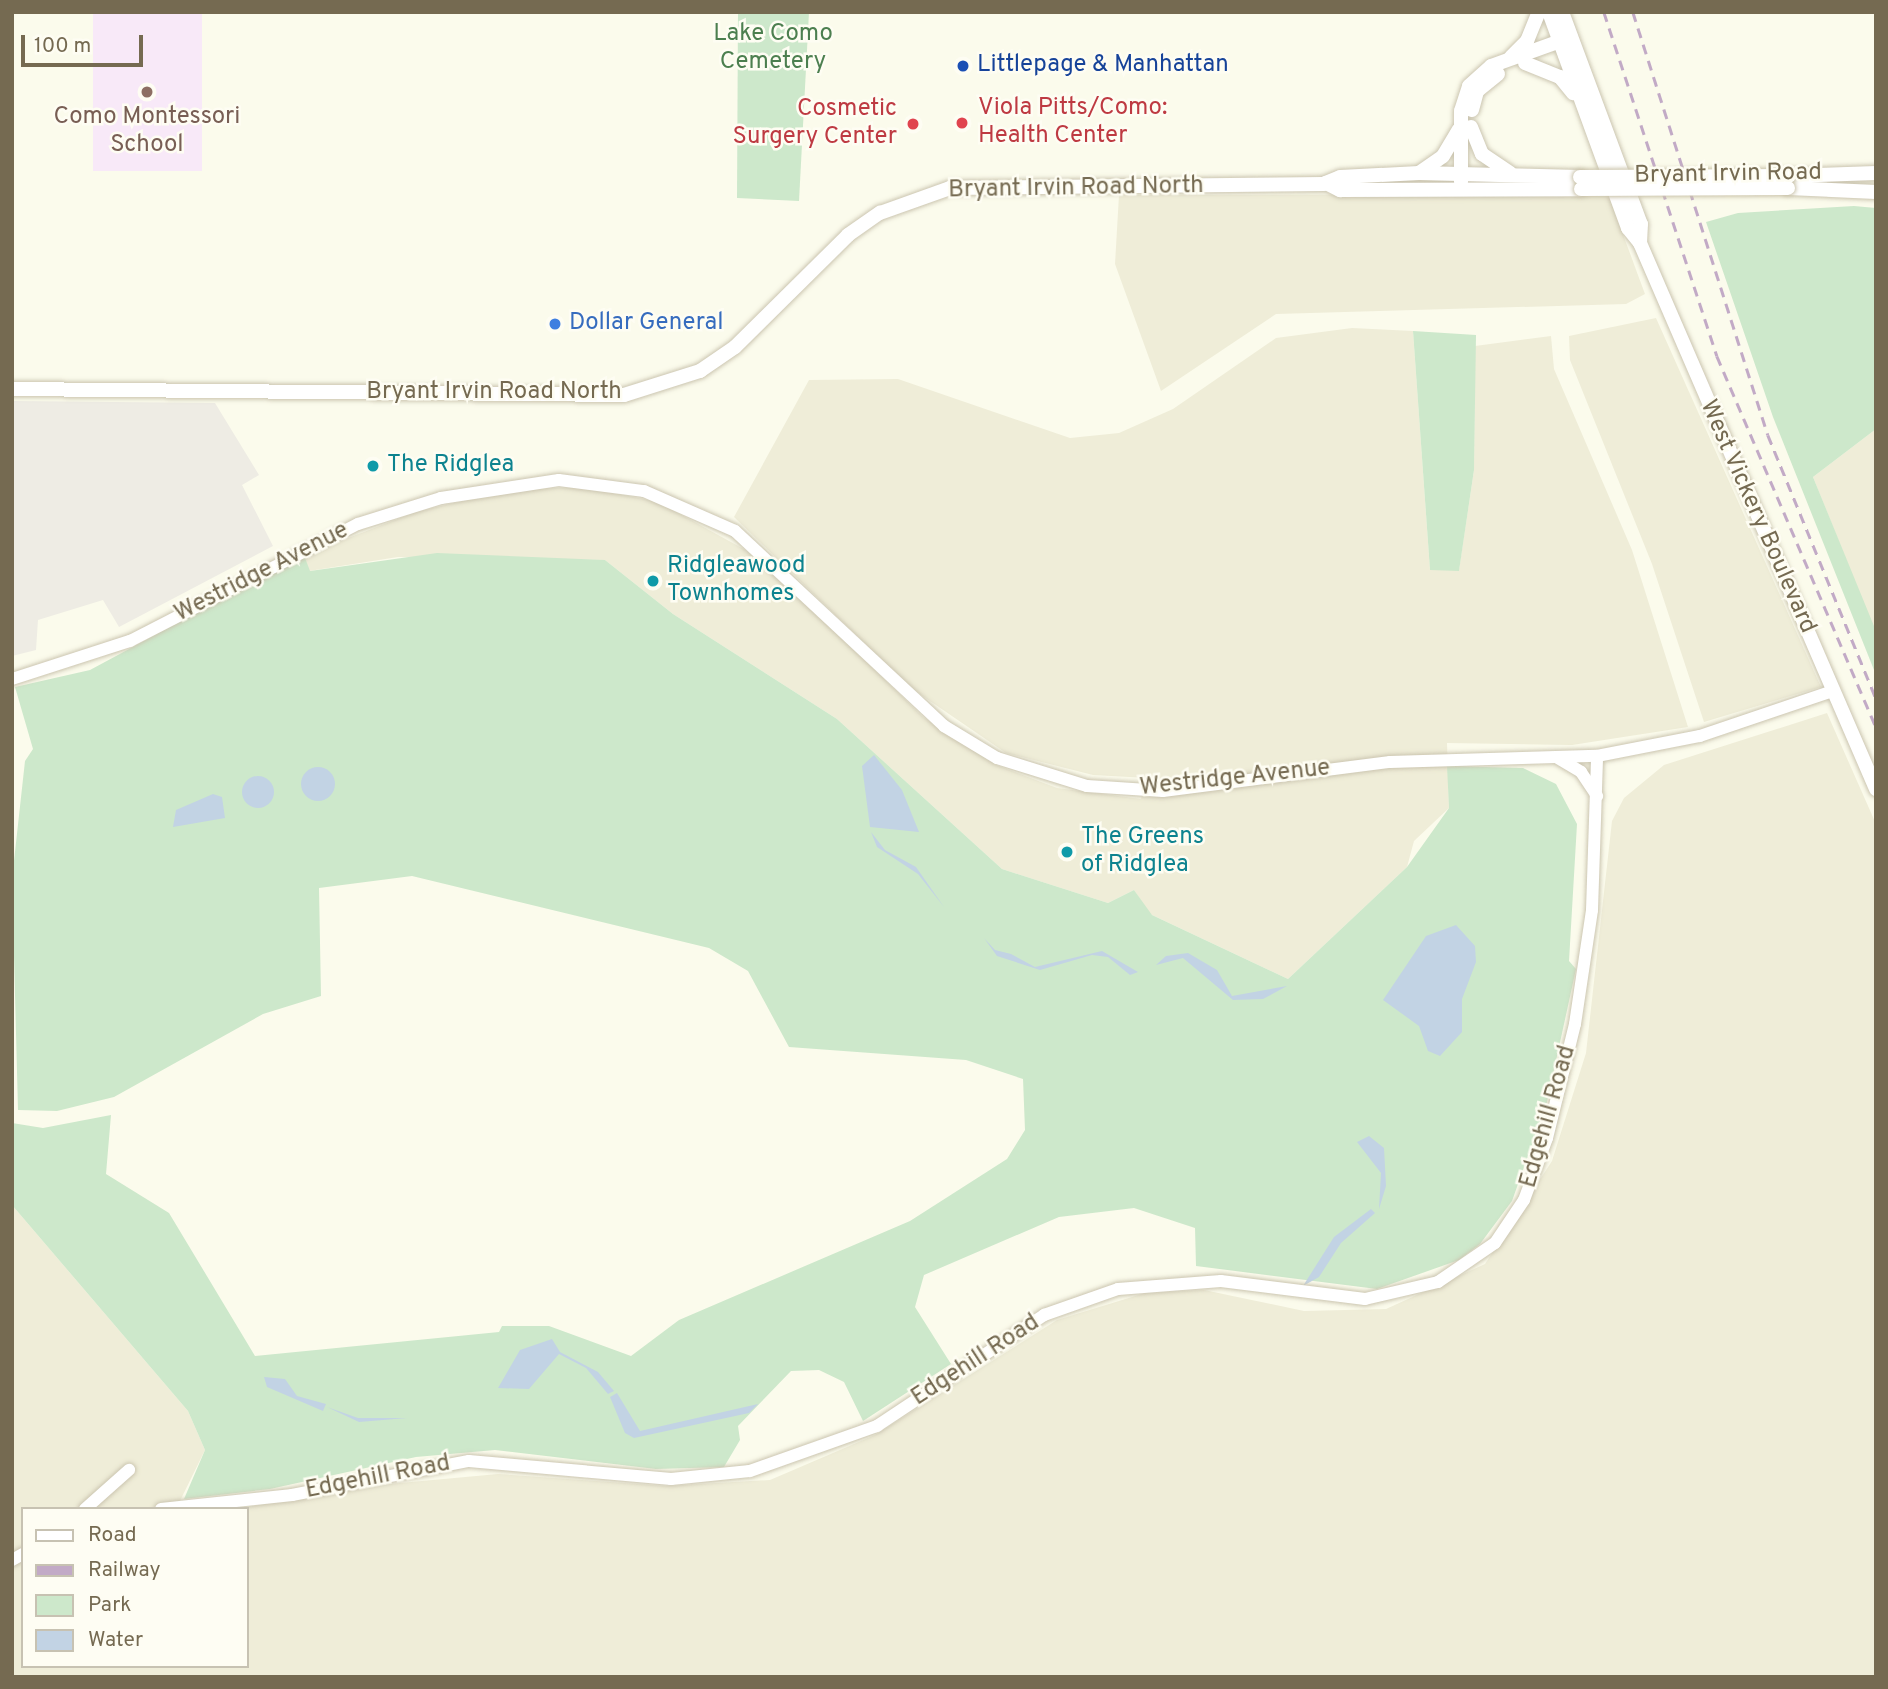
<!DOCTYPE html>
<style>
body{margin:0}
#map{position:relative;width:1888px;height:1689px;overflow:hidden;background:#fbfbec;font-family:Overpass,sans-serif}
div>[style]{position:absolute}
.residential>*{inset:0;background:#efedd8}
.industrial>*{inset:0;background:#eeece4}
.education>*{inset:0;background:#f8e9f8;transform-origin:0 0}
.green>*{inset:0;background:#cde8cb}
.water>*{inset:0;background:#c2d3e4}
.round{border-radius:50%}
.roads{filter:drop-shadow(0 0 2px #cbc5b0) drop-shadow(0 0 2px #cbc5b0)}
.tertiary>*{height:12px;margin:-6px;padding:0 6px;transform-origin:6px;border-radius:6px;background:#fff}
.secondary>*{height:14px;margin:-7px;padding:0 7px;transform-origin:7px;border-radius:7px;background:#fff}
.rail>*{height:2.5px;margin-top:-1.25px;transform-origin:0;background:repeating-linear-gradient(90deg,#c2aac6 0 10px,transparent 0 17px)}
.bridges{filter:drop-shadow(0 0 2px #cbc4ab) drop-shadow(0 0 2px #cbc4ab)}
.secondary-bridge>*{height:14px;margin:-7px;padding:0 7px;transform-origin:7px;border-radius:7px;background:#fff}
.dots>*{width:19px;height:19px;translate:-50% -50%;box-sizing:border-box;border:4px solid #fefdf3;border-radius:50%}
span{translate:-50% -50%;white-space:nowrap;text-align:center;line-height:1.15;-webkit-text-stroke:5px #fefdf3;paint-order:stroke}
.park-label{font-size:24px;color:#4c7f4f}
.transit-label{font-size:24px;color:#164399}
.left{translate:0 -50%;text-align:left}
.health-label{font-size:24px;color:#be3a42}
.right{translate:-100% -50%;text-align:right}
.education-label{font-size:24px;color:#785e54}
.street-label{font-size:24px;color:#756a51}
.shop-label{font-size:24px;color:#366cbe}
.culture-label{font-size:24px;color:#0d838f}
.frame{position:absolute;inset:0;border:14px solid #756a51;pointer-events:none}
.legend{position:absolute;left:21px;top:1507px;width:228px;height:161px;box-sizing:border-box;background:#fefdf3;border:2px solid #c7c2b2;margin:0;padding:9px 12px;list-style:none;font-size:21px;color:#756a51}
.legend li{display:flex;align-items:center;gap:14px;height:35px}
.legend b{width:35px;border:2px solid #c7c2b2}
.scale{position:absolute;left:21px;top:35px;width:122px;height:32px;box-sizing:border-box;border:4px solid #756a51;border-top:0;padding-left:9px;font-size:21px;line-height:24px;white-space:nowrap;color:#756a51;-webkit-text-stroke:5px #fefdf3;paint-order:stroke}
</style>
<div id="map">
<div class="residential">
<i style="clip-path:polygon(1608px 194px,1645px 294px,1626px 304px,1276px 314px,1161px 391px,1115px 264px,1119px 195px)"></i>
<i style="clip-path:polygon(1656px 318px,1821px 687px,1704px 722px,1652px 564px,1570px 360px,1569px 336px)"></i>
<i style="clip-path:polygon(1352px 328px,1413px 331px,1430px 570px,1459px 570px,1474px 470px,1475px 346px,1551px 336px,1554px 369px,1632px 550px,1688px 727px,1572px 745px,1447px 743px,1449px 808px,1414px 841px,1407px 867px,1288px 979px,1150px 914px,1134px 890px,1108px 903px,1002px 869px,837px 719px,673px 614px,605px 560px,398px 557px,309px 571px,304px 555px,416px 512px,508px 490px,583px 487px,658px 502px,760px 558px,923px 717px,996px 765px,1057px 788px,1141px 799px,1148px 778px,1093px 775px,1006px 753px,911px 688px,734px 517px,809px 380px,898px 379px,1070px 438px,1119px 433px,1173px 409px,1276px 338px)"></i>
<i style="clip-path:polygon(1876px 429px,1876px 634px,1813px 477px)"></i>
<i style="clip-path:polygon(1827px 713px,1876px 824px,1876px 1677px,12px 1677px,12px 1205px,188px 1411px,205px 1450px,176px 1509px,23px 1509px,23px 1666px,247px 1666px,247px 1509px,238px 1509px,346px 1488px,498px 1474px,666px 1486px,770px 1480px,875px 1435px,1057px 1320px,1145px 1293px,1204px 1290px,1304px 1311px,1386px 1309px,1485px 1264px,1552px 1161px,1586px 1053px,1612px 821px,1624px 798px,1664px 765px)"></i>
</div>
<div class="industrial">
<i style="clip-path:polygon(12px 401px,215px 403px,259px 475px,242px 485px,273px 546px,119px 627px,103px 600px,38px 620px,36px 650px,12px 656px)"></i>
</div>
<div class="education">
<i style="left:93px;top:12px;width:109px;height:159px"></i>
</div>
<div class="green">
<i style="clip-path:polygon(738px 12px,809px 12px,799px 201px,737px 198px)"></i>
<i style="clip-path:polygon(1854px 206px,1876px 208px,1876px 429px,1813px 477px,1876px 631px,1876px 675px,1773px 417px,1706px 222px,1738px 213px)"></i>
<i style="clip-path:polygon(1413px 331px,1476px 335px,1474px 470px,1459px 571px,1430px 570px)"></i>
<i style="clip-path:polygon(437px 553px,605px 560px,673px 614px,837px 719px,1002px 869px,1108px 903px,1134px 890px,1152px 915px,1288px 979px,1407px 867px,1449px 808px,1447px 766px,1523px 768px,1556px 784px,1577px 824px,1569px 961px,1576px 969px,1547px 1102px,1512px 1201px,1480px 1244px,1459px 1260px,1377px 1289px,1196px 1266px,1195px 1228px,1134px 1208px,1059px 1217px,924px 1275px,915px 1307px,951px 1364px,863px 1421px,844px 1382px,819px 1370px,791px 1371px,738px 1426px,740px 1440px,724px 1467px,656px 1469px,495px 1450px,416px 1457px,270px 1489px,184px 1499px,205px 1450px,188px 1411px,12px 1205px,12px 1123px,43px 1128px,111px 1115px,106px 1174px,169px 1213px,255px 1356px,499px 1332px,502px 1326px,549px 1326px,631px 1356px,679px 1320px,910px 1221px,1007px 1159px,1025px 1130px,1023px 1079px,966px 1060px,789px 1047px,748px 971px,709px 948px,412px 876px,319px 888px,321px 996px,263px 1014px,114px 1097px,57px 1111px,18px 1110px,12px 879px,25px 761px,33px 749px,15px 687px,90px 670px,304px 555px,310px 571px)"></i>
</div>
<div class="water">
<i style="clip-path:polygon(874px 755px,902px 790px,919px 832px,870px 827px,862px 766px)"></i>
<i class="round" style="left:301px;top:767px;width:34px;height:34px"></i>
<i class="round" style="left:242px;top:776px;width:32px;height:32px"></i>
<i style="clip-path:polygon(213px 794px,222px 797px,225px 818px,173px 827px,176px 810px)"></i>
<i style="clip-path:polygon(871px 832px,885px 850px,916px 867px,944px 907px,918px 874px,877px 847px)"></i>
<i style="clip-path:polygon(1456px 925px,1475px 946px,1476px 962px,1462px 999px,1462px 1032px,1440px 1056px,1428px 1051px,1419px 1026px,1383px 1000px,1426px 936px)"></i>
<i style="clip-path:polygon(984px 938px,995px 950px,1011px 954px,1035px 967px,1102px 951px,1138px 972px,1130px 975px,1108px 957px,1092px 955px,1040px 970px,997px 956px)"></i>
<i style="clip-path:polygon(1188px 953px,1217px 970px,1232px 996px,1287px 986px,1263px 999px,1233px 1000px,1183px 958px,1156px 965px,1166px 956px)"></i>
<i style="clip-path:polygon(1369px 1136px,1384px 1148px,1386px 1186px,1379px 1209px,1381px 1173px,1357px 1142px)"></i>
<i style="clip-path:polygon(1371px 1209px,1375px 1213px,1341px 1243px,1319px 1277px,1303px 1286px,1334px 1237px)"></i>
<i style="clip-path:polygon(552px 1339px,560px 1352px,598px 1372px,614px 1391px,608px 1394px,586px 1368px,559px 1354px,529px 1389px,498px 1388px,520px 1350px)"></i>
<i style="clip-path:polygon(264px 1377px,285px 1379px,297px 1396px,326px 1404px,323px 1411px,267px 1387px)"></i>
<i style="clip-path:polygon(617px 1393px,640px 1431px,758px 1404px,749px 1413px,634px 1438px,625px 1433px,610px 1397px)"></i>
<i style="clip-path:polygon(327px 1407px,358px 1418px,407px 1418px,359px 1422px)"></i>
</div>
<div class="roads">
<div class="tertiary">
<i style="left:12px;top:679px;width:124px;rotate:-17.9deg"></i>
<i style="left:130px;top:641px;width:256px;rotate:-27.2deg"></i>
<i style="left:358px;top:524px;width:87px;rotate:-17.4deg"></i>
<i style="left:441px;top:498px;width:119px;rotate:-8.7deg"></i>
<i style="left:559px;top:480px;width:86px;rotate:7.4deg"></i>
<i style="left:644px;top:491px;width:99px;rotate:23.7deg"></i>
<i style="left:735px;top:531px;width:286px;rotate:43deg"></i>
<i style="left:944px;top:726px;width:62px;rotate:31.1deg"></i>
<i style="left:997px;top:758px;width:94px;rotate:17.3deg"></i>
<i style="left:1087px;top:786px;width:76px;rotate:3.8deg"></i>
<i style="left:1163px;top:791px;width:229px;rotate:-7.3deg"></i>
<i style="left:1390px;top:762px;width:207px;rotate:-1.7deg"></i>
<i style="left:1597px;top:756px;width:105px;rotate:-11deg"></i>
<i style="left:1700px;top:736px;width:140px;rotate:-18.7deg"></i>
<i style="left:1558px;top:758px;width:27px;rotate:31deg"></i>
<i style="left:1581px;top:772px;width:29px;rotate:56deg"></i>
<i style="left:85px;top:1509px;width:59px;rotate:-41.6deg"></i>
<i style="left:161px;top:1509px;width:132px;rotate:-6.1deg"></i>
<i style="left:292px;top:1495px;width:180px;rotate:-10.9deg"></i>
<i style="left:469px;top:1461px;width:203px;rotate:5.1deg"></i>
<i style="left:671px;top:1479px;width:79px;rotate:-5.8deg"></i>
<i style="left:750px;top:1471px;width:135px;rotate:-19.5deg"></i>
<i style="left:877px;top:1426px;width:201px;rotate:-33.6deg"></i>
<i style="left:1044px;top:1315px;width:78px;rotate:-19.4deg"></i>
<i style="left:1118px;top:1289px;width:103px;rotate:-4.4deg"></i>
<i style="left:1221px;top:1281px;width:145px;rotate:7.1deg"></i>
<i style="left:1365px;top:1299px;width:75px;rotate:-13.1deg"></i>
<i style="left:1438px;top:1282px;width:69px;rotate:-34.4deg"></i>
<i style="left:1495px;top:1243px;width:52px;rotate:-56deg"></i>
<i style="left:1524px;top:1200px;width:66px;rotate:-69.6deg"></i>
<i style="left:1547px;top:1138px;width:117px;rotate:-76.2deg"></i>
<i style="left:1575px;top:1024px;width:115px;rotate:-81.5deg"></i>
<i style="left:1592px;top:910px;width:154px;rotate:-88.1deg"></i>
<i style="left:12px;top:1560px;width:13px;rotate:-29deg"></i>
</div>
<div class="secondary">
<i style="left:1549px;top:12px;width:230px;rotate:69.9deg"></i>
<i style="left:1628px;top:228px;width:19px;rotate:51deg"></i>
<i style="left:1640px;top:243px;width:595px;rotate:66.62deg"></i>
<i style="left:1562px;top:12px;width:226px;rotate:69.6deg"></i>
<i style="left:1641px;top:224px;width:19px;rotate:93deg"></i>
<i style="left:1511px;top:57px;width:23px;rotate:-45deg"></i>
<i style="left:1527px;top:41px;width:31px;rotate:-68deg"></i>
<i style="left:1525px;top:63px;width:38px;rotate:22deg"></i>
<i style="left:1560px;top:77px;width:21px;rotate:51deg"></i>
<i style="left:1472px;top:110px;width:20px;rotate:-75deg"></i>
<i style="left:1477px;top:91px;width:27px;rotate:-39deg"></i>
<i style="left:1471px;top:127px;width:29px;rotate:68deg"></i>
<i style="left:1482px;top:154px;width:34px;rotate:34deg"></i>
<i style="left:1419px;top:173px;width:29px;rotate:-35deg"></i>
<i style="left:1443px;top:156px;width:31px;rotate:-59deg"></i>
<i style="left:1789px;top:176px;width:87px;rotate:-2deg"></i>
<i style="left:1461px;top:182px;width:71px;rotate:-90deg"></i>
<i style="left:1461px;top:111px;width:26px;rotate:-72deg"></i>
<i style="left:1469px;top:86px;width:30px;rotate:-42deg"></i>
<i style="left:1491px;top:66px;width:80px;rotate:-19.8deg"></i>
<i style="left:1326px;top:183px;width:16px;rotate:27deg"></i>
<i style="left:1340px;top:190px;width:241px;rotate:-0.2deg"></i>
<i style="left:1788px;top:188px;width:88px;rotate:2.6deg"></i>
<i style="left:12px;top:389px;width:612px;rotate:0.56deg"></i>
<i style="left:624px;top:395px;width:80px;rotate:-17.5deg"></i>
<i style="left:700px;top:371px;width:42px;rotate:-34.4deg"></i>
<i style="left:735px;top:347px;width:159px;rotate:-44.7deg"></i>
<i style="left:848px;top:235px;width:39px;rotate:-35deg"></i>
<i style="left:880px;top:213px;width:74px;rotate:-19.7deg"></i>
<i style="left:950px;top:188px;width:373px;rotate:-0.6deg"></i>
<i style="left:1323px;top:184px;width:18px;rotate:-22deg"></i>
<i style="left:1340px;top:177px;width:79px;rotate:-2.9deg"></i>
<i style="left:1419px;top:173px;width:161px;rotate:1.4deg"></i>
</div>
</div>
<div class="rail">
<i style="left:1604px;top:12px;width:362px;rotate:71.8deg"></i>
<i style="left:1717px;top:356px;width:404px;rotate:66.8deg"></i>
<i style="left:1633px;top:12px;width:444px;rotate:72.3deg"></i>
<i style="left:1768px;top:435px;width:284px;rotate:67.7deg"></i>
</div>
<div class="bridges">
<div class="secondary-bridge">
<i style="left:1580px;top:177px;width:209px;rotate:-0.3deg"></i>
<i style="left:1581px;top:189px;width:207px;rotate:-0.3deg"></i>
</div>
</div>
<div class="dots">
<i style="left:963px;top:66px;background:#1a4fb4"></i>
<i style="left:147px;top:92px;background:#8d6e63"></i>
<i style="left:962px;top:123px;background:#e0444e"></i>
<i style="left:913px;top:124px;background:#e0444e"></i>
<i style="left:555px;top:324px;background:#3f7fe0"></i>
<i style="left:373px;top:466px;background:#0f9aa8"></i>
<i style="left:653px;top:581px;background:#0f9aa8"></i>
<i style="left:1067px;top:852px;background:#0f9aa8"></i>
</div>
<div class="park-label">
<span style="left:773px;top:49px">Lake Como<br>Cemetery</span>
</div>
<div class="transit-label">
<span class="left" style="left:977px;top:66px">Littlepage &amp; Manhattan</span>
</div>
<div class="health-label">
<span class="left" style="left:978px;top:123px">Viola Pitts/Como:<br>Health Center</span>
<span class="right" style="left:897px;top:124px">Cosmetic<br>Surgery Center</span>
</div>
<div class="education-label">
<span style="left:147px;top:132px">Como Montessori<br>School</span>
</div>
<div class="street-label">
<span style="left:1728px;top:175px;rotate:-1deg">Bryant Irvin Road</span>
<span style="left:1076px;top:189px;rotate:-1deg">Bryant Irvin Road North</span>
<span style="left:494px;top:393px">Bryant Irvin Road North</span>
<span style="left:1757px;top:517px;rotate:66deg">West Vickery Boulevard</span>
<span style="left:262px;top:573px;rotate:-27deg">Westridge Avenue</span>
<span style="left:1235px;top:779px;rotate:-6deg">Westridge Avenue</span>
<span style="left:1549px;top:1117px;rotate:-74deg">Edgehill Road</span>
<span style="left:976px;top:1361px;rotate:-33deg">Edgehill Road</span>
<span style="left:378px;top:1478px;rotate:-11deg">Edgehill Road</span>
</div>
<div class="shop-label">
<span class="left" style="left:569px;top:324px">Dollar General</span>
</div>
<div class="culture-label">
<span class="left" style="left:387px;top:466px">The Ridglea</span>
<span class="left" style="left:667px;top:581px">Ridgleawood<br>Townhomes</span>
<span class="left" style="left:1081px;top:852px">The Greens<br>of Ridglea</span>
</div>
<div class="frame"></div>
<ul class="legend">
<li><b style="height:9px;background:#fff"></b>Road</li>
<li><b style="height:9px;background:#c2aac6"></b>Railway</li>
<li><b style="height:19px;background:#cde8cb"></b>Park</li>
<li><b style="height:19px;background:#c2d3e4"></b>Water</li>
</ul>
<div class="scale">100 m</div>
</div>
